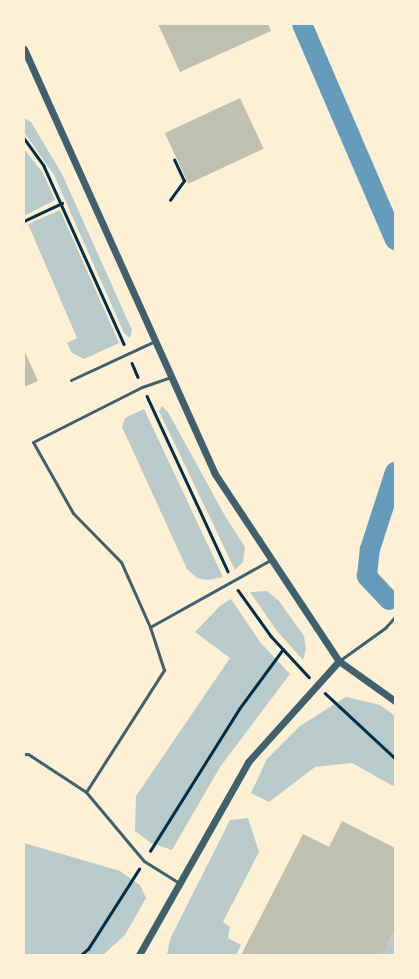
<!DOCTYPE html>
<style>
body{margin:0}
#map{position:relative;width:419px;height:979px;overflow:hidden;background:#fdf0d5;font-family:Lato,sans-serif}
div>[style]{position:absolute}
.green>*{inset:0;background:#b9caca}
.canal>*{height:20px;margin:-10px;padding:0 10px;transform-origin:10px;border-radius:10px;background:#669bbc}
.building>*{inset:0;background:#bec0b2;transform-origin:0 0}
.path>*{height:2.5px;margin:-1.25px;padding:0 1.25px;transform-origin:1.25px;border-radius:1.25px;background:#003049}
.service>*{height:3px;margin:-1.5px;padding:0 1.5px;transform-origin:1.5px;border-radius:1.5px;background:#3f606c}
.tertiary>*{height:7px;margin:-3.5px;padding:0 3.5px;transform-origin:3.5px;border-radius:3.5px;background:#3f606c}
span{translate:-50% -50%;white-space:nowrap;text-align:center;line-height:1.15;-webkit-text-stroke:4px #fdf0d5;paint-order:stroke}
.frame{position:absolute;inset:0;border:25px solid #fdf0d5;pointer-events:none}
</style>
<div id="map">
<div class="green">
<i style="clip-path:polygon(24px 118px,31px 122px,62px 174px,132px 330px,130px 338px,124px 333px,54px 175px,24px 132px)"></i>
<i style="clip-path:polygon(24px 149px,43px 173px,55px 200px,24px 216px)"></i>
<i style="clip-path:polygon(60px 210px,119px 343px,84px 359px,72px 353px,67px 343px,77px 338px,28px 224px)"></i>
<i style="clip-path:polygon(162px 406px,168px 412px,225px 516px,245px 547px,243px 562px,235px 570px,159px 411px)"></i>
<i style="clip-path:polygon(144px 409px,223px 577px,208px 580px,197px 578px,187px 569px,122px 427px,125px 418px)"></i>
<i style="clip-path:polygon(267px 591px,279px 601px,304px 636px,306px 649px,303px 660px,277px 631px,250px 592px)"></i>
<i style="clip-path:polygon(231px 599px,260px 642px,290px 674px,220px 767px,172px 850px,151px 843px,135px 831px,136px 796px,230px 658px,195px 632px,220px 606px)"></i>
<i style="clip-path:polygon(346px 697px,380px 705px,395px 716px,395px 787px,352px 763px,315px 767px,269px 802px,251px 793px,267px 759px,300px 726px)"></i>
<i style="clip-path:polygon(248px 818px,259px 852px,223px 922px,230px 927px,228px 938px,241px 945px,236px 955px,167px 955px,170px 939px,230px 820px)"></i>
<i style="clip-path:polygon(24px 843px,120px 871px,140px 885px,146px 898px,125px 935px,103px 955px,24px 955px)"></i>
<i style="clip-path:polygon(395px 930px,395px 955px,382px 955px)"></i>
</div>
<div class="canal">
<i style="left:302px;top:24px;width:235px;rotate:66.7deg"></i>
<i style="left:389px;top:600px;width:33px;rotate:-133deg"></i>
<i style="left:367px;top:576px;width:27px;rotate:-84deg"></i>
<i style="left:370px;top:549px;width:81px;rotate:-72deg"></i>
</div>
<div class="building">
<i style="clip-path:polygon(158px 24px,268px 24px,271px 31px,180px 72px)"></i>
<i style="left:240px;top:98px;width:56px;height:83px;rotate:65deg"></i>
<i style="clip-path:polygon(24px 350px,38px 381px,24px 387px)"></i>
<i style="clip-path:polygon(342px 821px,395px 848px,395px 930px,382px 955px,241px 955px,303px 834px,329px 847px)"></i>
</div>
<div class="path">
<i style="left:24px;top:138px;width:34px;rotate:54deg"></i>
<i style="left:44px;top:166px;width:195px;rotate:65.8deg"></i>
<i style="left:170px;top:200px;width:24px;rotate:-54deg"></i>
<i style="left:184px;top:181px;width:23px;rotate:-115deg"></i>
<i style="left:24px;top:221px;width:42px;rotate:-25.3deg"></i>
<i style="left:132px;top:363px;width:15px;rotate:67deg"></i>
<i style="left:147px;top:396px;width:193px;rotate:65.2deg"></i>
<i style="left:238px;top:590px;width:57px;rotate:54.3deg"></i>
<i style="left:271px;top:636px;width:56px;rotate:47.2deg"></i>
<i style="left:325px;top:693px;width:96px;rotate:42.9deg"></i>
<i style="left:150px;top:851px;width:168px;rotate:-57.9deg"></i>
<i style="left:239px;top:709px;width:74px;rotate:-53.7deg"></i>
<i style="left:81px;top:955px;width:9px;rotate:-41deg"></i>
<i style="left:88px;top:949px;width:95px;rotate:-57.5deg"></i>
</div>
<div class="service">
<i style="left:71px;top:380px;width:93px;rotate:-24.9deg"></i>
<i style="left:150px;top:627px;width:140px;rotate:-29.1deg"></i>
<i style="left:339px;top:661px;width:57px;rotate:-35.7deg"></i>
<i style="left:385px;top:628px;width:15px;rotate:-48deg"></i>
<i style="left:24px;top:754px;width:4px"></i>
<i style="left:28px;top:754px;width:69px;rotate:33.2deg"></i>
<i style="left:86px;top:792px;width:90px;rotate:50deg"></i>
<i style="left:144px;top:861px;width:41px;rotate:32.2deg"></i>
<i style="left:86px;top:792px;width:145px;rotate:-57.4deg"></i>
<i style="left:164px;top:670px;width:45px;rotate:-108deg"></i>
<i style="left:150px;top:627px;width:71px;rotate:-114deg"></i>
<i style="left:121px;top:562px;width:69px;rotate:-134.4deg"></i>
<i style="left:73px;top:513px;width:81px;rotate:-119.4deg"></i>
<i style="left:33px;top:442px;width:122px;rotate:-26.8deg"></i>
<i style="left:142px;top:387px;width:31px;rotate:-19deg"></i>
</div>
<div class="tertiary">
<i style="left:24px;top:49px;width:466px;rotate:65.8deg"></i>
<i style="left:215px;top:474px;width:224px;rotate:56.5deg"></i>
<i style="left:339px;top:661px;width:69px;rotate:35.5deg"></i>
<i style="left:139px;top:955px;width:222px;rotate:-60.5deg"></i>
<i style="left:248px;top:762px;width:136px;rotate:-48deg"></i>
</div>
<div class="frame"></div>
</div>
